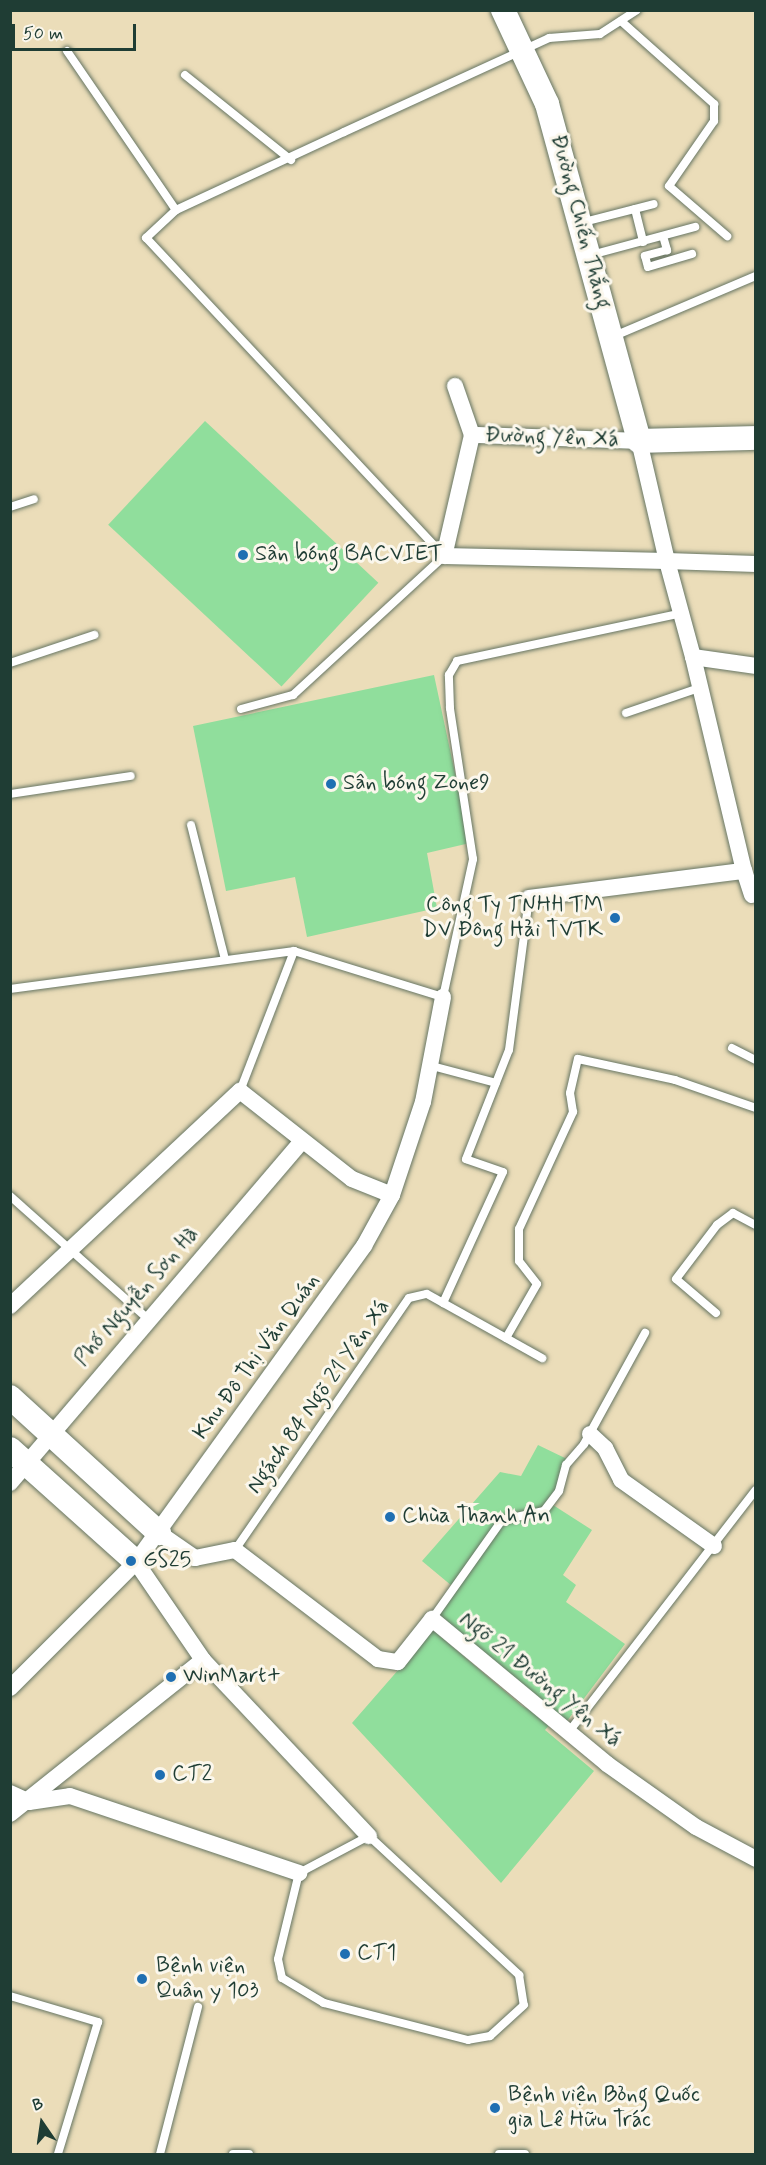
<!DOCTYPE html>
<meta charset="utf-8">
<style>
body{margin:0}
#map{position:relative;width:766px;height:2165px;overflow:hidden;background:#ebddb9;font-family:Mynerve,sans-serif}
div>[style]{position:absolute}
.green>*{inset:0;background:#90de9c;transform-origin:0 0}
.roads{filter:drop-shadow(0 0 2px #667563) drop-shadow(0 0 2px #667563)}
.lane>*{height:8px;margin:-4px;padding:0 4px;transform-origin:4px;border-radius:4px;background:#fff}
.street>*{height:16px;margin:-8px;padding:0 8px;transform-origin:8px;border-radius:8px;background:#fff}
.secondary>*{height:24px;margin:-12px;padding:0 12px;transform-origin:12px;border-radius:12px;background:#fff}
.dots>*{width:16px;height:16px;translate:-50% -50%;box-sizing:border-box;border:3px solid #fbf7ec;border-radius:50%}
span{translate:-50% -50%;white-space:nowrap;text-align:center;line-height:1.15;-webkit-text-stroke:6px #fbf7ec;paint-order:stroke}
.street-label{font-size:22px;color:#1f3d34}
.poi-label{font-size:22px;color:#1f3d34}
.left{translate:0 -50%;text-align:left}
.right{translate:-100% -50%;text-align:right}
.frame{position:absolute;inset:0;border:12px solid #1f3d34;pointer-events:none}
.north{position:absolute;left:12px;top:2093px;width:60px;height:60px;-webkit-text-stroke:4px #fbf7ec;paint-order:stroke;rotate:347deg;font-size:16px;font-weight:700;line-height:24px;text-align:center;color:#1f3d34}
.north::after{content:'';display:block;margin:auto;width:21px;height:27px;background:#1f3d34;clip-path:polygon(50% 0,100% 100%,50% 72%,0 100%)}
.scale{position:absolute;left:12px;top:24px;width:124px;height:27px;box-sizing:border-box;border:3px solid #1f3d34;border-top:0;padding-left:8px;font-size:18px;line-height:21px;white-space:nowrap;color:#1f3d34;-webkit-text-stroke:4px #fbf7ec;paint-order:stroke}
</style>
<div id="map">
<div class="green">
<i style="left:205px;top:421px;width:237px;height:142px;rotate:43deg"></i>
<i style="clip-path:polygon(434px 675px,470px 843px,427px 853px,437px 908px,307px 937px,295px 877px,226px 891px,193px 726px)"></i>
<i style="clip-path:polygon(538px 1445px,567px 1459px,553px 1505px,592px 1530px,563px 1575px,576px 1585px,566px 1602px,625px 1644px,567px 1721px,439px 1616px,452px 1586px,422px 1561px,500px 1472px,521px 1476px)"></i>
<i style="clip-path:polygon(433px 1630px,522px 1706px,552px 1722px,545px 1730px,594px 1771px,501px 1883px,352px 1723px)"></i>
</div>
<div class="roads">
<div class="lane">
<i style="left:621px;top:21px;width:125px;rotate:41.7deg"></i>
<i style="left:714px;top:104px;width:17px;rotate:90deg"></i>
<i style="left:714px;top:121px;width:79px;rotate:124.7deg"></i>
<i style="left:669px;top:186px;width:77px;rotate:40.8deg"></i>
<i style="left:67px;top:51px;width:193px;rotate:55.6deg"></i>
<i style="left:185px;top:75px;width:136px;rotate:38.7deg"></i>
<i style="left:635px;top:209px;width:34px;rotate:76deg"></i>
<i style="left:580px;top:223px;width:76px;rotate:-14.4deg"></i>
<i style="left:663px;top:236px;width:15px;rotate:74deg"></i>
<i style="left:667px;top:250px;width:23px;rotate:165deg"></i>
<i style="left:645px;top:256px;width:11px;rotate:75deg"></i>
<i style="left:648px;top:267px;width:46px;rotate:-16.5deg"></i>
<i style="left:591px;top:255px;width:108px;rotate:-15.1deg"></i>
<i style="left:612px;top:337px;width:156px;rotate:-23deg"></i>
<i style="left:10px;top:507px;width:25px;rotate:-18deg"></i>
<i style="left:10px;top:663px;width:89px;rotate:-18.4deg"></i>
<i style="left:241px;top:709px;width:54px;rotate:-15.1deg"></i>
<i style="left:293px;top:695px;width:205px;rotate:-42.6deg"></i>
<i style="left:444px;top:556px;width:436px;rotate:-133.1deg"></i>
<i style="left:146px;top:238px;width:41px;rotate:-43deg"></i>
<i style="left:176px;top:210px;width:185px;rotate:-24.9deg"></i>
<i style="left:344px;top:132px;width:226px;rotate:-24.6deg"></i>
<i style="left:549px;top:38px;width:51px;rotate:-4.5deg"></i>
<i style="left:600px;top:34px;width:44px;rotate:-33deg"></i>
<i style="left:626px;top:713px;width:77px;rotate:-18.9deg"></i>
<i style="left:10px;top:794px;width:122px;rotate:-8.5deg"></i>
<i style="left:191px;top:825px;width:138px;rotate:75.8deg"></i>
<i style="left:10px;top:989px;width:287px;rotate:-7.6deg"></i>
<i style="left:294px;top:951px;width:156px;rotate:17.2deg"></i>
<i style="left:443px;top:997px;width:141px;rotate:-77.7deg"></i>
<i style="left:473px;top:859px;width:153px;rotate:-98.7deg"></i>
<i style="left:450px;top:708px;width:33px;rotate:-92deg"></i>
<i style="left:449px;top:675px;width:16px;rotate:-60deg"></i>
<i style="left:457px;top:661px;width:230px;rotate:-12deg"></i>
<i style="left:732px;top:1048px;width:27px;rotate:27deg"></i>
<i style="left:432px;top:1066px;width:66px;rotate:14.9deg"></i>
<i style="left:240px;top:1091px;width:150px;rotate:-68.9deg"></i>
<i style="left:10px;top:1196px;width:185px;rotate:41.7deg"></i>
<i style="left:443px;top:1303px;width:144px;rotate:-65.4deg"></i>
<i style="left:503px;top:1172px;width:39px;rotate:-161deg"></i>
<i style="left:466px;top:1159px;width:117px;rotate:-68.5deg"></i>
<i style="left:509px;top:1050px;width:153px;rotate:-82.5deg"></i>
<i style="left:716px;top:1313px;width:52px;rotate:-139.6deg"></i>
<i style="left:676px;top:1279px;width:68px;rotate:-52.8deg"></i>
<i style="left:717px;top:1225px;width:20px;rotate:-37deg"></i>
<i style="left:733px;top:1213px;width:26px;rotate:28deg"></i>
<i style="left:506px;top:1338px;width:62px;rotate:-60.1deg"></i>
<i style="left:537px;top:1284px;width:29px;rotate:-128deg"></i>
<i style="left:519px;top:1261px;width:32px;rotate:-90deg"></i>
<i style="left:519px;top:1229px;width:129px;rotate:-65.2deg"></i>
<i style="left:573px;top:1112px;width:19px;rotate:-99deg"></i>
<i style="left:570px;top:1093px;width:35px;rotate:-77deg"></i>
<i style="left:578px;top:1059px;width:99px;rotate:12.2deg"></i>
<i style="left:675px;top:1080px;width:86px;rotate:19.1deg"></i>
<i style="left:235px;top:1550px;width:306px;rotate:-55.4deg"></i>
<i style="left:409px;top:1298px;width:18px;rotate:-13deg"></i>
<i style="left:427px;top:1294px;width:132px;rotate:29.1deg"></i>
<i style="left:432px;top:1619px;width:121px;rotate:-54.7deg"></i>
<i style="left:502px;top:1520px;width:43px;rotate:-12.1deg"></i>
<i style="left:544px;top:1511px;width:25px;rotate:-53deg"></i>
<i style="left:559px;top:1491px;width:27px;rotate:-75deg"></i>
<i style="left:566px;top:1465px;width:28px;rotate:-49deg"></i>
<i style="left:584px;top:1444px;width:127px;rotate:-61.2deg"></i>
<i style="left:571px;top:1729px;width:302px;rotate:-52.3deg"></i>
<i style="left:369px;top:1836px;width:205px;rotate:42.8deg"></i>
<i style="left:519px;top:1975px;width:30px;rotate:81deg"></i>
<i style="left:524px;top:2005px;width:46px;rotate:137.6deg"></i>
<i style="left:490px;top:2036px;width:22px;rotate:170deg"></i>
<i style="left:468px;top:2040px;width:149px;rotate:-165.6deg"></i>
<i style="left:324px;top:2003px;width:49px;rotate:-149.2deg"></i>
<i style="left:282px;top:1978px;width:19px;rotate:-102deg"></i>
<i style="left:278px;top:1959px;width:89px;rotate:-76.3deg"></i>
<i style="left:299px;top:1873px;width:79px;rotate:-27.9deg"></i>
<i style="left:10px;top:1996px;width:92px;rotate:16.5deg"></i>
<i style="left:98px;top:2022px;width:138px;rotate:106.9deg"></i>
<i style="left:160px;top:2154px;width:152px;rotate:-75.5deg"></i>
<i style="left:233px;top:2154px;width:16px"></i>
<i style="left:499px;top:2154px;width:26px"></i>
</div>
<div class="street">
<i style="left:455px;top:386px;width:52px;rotate:70.9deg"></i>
<i style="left:693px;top:657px;width:64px;rotate:8.1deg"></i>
<i style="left:752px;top:895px;width:25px;rotate:-108deg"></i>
<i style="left:744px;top:871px;width:220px;rotate:-103.4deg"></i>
<i style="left:693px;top:657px;width:99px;rotate:-105.2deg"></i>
<i style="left:667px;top:561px;width:123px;rotate:-103.1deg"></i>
<i style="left:639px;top:441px;width:167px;rotate:-177.9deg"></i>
<i style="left:472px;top:435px;width:124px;rotate:103deg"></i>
<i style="left:444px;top:556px;width:223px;rotate:1.3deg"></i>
<i style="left:667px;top:561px;width:89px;rotate:1.9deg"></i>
<i style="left:529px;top:898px;width:217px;rotate:-7.2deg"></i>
<i style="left:10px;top:1306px;width:315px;rotate:-43.1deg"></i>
<i style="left:240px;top:1091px;width:142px;rotate:38.2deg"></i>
<i style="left:352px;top:1179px;width:43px;rotate:21.8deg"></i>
<i style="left:590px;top:1434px;width:21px;rotate:43deg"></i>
<i style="left:605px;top:1448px;width:36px;rotate:63deg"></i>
<i style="left:621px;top:1480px;width:114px;rotate:35.4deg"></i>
<i style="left:10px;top:1483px;width:447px;rotate:-49.5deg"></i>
<i style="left:159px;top:1533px;width:44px;rotate:34.8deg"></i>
<i style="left:195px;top:1558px;width:41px;rotate:-11.3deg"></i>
<i style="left:235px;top:1550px;width:180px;rotate:37.3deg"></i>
<i style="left:378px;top:1659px;width:20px;rotate:9deg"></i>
<i style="left:398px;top:1662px;width:55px;rotate:-51.7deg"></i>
<i style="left:432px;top:1619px;width:227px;rotate:39.6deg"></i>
<i style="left:607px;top:1764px;width:109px;rotate:35.3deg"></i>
<i style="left:696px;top:1827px;width:68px;rotate:28.1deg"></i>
<i style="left:136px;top:1562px;width:119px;rotate:55.6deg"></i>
<i style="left:203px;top:1660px;width:242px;rotate:46.7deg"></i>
<i style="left:10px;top:1688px;width:178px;rotate:-45deg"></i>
<i style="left:136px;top:1562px;width:390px;rotate:-54.2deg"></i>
<i style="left:364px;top:1246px;width:58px;rotate:-61.2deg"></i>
<i style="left:392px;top:1195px;width:98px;rotate:-71.6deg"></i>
<i style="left:423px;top:1102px;width:107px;rotate:-79.2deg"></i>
<i style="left:10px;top:1793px;width:21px;rotate:25deg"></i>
<i style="left:29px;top:1802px;width:41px;rotate:-8.3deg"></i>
<i style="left:70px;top:1796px;width:242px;rotate:18.6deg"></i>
<i style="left:10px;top:1814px;width:247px;rotate:-38.6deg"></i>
</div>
<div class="secondary">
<i style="left:503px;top:10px;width:104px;rotate:64.9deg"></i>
<i style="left:547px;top:104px;width:349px;rotate:74.7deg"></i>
<i style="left:639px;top:441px;width:117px;rotate:-1.5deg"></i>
<i style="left:10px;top:1397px;width:202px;rotate:42.4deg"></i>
<i style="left:10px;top:1449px;width:169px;rotate:41.9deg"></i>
</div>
</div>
<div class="dots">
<i style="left:243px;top:555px;background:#1f6fb2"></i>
<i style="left:331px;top:784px;background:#1f6fb2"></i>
<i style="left:615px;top:918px;background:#1f6fb2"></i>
<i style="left:390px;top:1517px;background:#1f6fb2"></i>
<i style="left:131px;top:1561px;background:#1f6fb2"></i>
<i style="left:171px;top:1677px;background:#1f6fb2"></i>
<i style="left:160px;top:1775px;background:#1f6fb2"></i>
<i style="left:345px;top:1954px;background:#1f6fb2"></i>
<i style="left:142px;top:1979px;background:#1f6fb2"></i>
<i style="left:495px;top:2108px;background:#1f6fb2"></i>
</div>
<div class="street-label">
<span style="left:580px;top:222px;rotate:75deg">Đường Chiến Thắng</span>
<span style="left:552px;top:438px;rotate:2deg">Đường Yên Xá</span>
<span style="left:137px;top:1297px;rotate:-49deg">Phố Nguyễn Sơn Hà</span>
<span style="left:257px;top:1357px;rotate:-54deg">Khu Đô Thị Văn Quán</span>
<span style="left:319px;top:1397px;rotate:-55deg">Ngách 84 Ngõ 21 Yên Xá</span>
<span style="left:540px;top:1680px;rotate:39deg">Ngõ 21 Đường Yên Xá</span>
</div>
<div class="poi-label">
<span class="left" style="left:255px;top:555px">Sân bóng BACVIET</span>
<span class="left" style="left:343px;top:784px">Sân bóng Zone9</span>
<span class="right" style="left:603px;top:918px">Công Ty TNHH TM<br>DV Đông Hải TVTK</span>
<span class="left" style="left:402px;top:1517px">Chùa Thanh An</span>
<span class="left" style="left:143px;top:1561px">GS25</span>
<span class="left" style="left:183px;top:1677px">WinMart+</span>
<span class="left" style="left:172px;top:1775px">CT2</span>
<span class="left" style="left:357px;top:1954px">CT1</span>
<span class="left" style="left:156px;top:1979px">Bệnh viện<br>Quân y 103</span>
<span class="left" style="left:508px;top:2108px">Bệnh viện Bỏng Quốc<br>gia Lê Hữu Trác</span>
</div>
<div class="frame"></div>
<div class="north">B</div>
<div class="scale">50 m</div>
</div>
